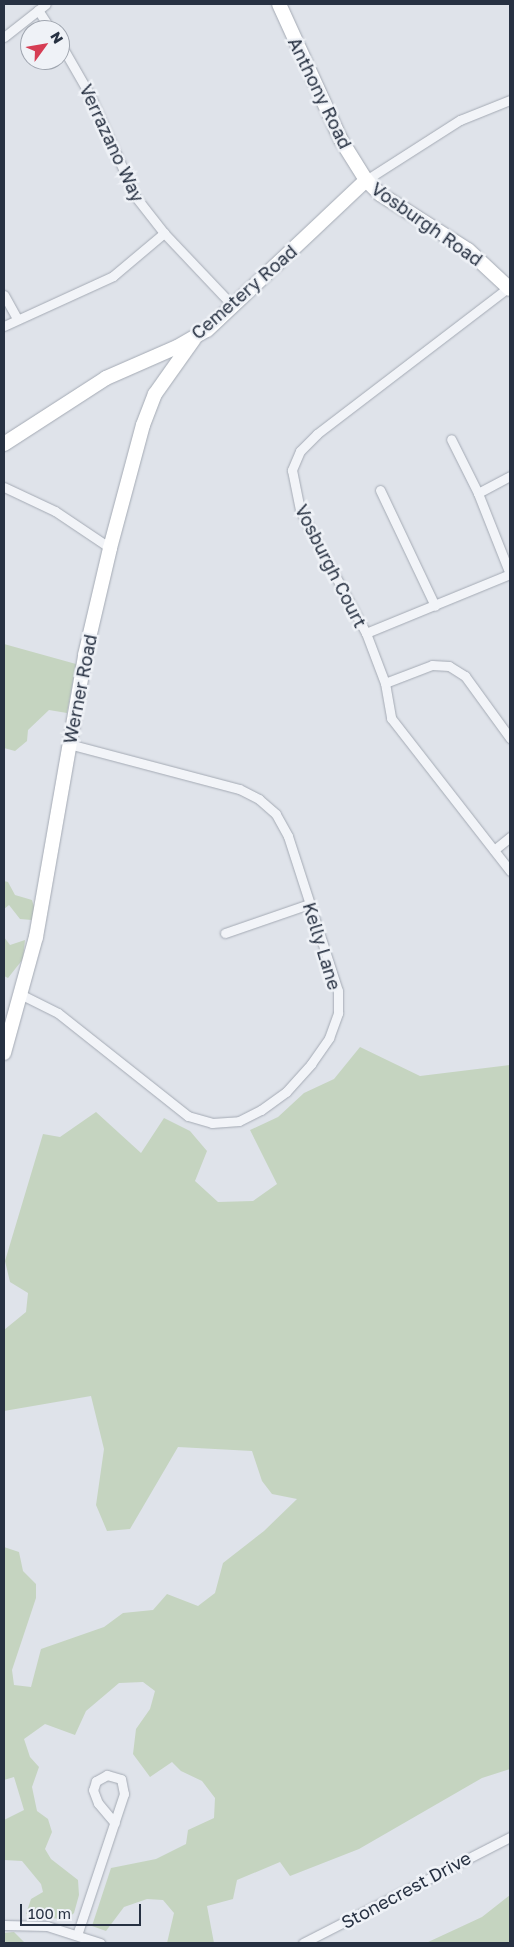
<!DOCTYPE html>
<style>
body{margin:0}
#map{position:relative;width:514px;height:1947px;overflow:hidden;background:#dfe3ea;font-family:"Golos Text",sans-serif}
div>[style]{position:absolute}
.green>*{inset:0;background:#c5d4c0}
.roads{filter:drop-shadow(0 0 1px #a4aab4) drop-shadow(0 0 1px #a4aab4)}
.street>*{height:9px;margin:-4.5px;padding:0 4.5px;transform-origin:4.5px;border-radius:4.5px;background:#f2f4f8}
.secondary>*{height:14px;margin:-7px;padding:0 7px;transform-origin:7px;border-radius:7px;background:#fff}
span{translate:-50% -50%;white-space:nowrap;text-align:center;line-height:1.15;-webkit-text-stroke:5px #eff2f7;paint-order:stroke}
.street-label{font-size:18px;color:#273142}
.frame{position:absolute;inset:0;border:5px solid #273142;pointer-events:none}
.north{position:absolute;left:20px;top:20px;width:50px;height:50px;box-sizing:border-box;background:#eff2f7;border:1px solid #9fa5af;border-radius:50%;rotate:58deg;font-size:14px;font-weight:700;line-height:20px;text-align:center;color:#273142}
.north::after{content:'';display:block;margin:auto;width:18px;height:22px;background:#d63d54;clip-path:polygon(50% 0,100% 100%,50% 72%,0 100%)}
.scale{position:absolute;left:20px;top:1904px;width:121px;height:22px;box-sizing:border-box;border:2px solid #273142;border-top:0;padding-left:6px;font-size:15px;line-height:18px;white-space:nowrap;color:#273142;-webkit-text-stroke:4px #eff2f7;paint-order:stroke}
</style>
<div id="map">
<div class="green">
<i style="clip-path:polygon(4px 644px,76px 664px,67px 713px,49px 710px,28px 730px,27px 741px,15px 751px,4px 748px)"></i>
<i style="clip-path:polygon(4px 881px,8px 882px,15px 895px,32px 900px,35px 910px,32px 920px,20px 919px,9px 905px,4px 909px)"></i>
<i style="clip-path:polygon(4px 937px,10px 945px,25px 940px,23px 959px,8px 978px,4px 976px)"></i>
<i style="clip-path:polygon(360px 1047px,420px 1076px,510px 1065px,510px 1769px,482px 1778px,359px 1849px,290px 1876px,280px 1862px,237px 1880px,233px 1899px,207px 1906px,214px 1943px,167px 1943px,174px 1913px,163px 1900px,147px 1899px,124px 1907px,106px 1931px,92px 1926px,111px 1868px,156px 1859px,186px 1844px,188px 1830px,214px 1818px,215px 1798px,202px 1781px,181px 1771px,172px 1762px,150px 1777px,133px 1754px,136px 1729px,150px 1709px,155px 1691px,143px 1682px,119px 1683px,86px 1711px,75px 1735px,45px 1724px,24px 1739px,30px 1757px,39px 1767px,32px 1787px,37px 1811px,48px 1819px,52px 1832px,45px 1849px,51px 1859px,78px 1880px,79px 1895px,74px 1913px,66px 1920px,26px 1914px,31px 1899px,43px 1892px,41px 1884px,22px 1861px,4px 1860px,4px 1820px,24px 1810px,14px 1777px,4px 1780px,4px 1547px,19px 1552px,23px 1571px,36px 1584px,36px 1598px,12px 1670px,14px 1685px,31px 1687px,41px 1649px,104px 1627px,123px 1613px,153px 1610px,167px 1594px,198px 1606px,215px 1593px,223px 1563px,264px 1531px,297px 1499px,272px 1494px,262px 1481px,252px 1451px,178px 1447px,130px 1529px,107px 1531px,96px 1505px,104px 1449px,91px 1396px,4px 1411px,4px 1330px,26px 1312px,28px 1293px,10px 1282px,5px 1261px,43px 1134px,60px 1137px,96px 1112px,141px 1153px,164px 1118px,190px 1131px,207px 1151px,195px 1181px,218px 1202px,253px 1201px,277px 1184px,250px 1130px,278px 1117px,304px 1093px,334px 1079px)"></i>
<i style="clip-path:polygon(510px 1895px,510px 1943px,426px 1943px,482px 1917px)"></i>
<i style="clip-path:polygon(14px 1932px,25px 1943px,4px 1943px,4px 1933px)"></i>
</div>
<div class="roads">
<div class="street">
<i style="left:38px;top:10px;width:24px;rotate:57deg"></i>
<i style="left:4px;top:37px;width:53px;rotate:-38.2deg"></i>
<i style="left:60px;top:43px;width:62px;rotate:60.1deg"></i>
<i style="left:91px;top:97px;width:108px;rotate:66deg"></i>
<i style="left:135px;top:196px;width:47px;rotate:51.9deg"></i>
<i style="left:164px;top:233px;width:99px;rotate:46.6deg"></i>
<i style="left:366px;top:180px;width:112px;rotate:-32.6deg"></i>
<i style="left:460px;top:120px;width:54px;rotate:-21.8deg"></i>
<i style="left:509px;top:287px;width:242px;rotate:142.6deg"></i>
<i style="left:317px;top:434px;width:24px;rotate:135deg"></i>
<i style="left:300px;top:451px;width:21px;rotate:113deg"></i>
<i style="left:292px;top:470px;width:41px;rotate:78.7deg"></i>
<i style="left:300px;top:510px;width:140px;rotate:61.8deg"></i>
<i style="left:366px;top:633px;width:53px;rotate:69.2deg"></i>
<i style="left:385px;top:683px;width:36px;rotate:80deg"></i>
<i style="left:391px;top:718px;width:194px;rotate:52.1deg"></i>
<i style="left:4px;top:295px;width:26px;rotate:61deg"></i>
<i style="left:4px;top:326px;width:120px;rotate:-24.6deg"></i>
<i style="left:113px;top:276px;width:67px;rotate:-40.1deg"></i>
<i style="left:4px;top:487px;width:56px;rotate:25.2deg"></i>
<i style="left:55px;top:511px;width:66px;rotate:33.9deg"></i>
<i style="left:380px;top:490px;width:128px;rotate:64.6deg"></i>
<i style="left:478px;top:493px;width:36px;rotate:-28deg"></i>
<i style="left:366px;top:633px;width:156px;rotate:-22.3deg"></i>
<i style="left:510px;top:574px;width:87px;rotate:-111.6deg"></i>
<i style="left:478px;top:493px;width:60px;rotate:-116.6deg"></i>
<i style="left:385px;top:683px;width:50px;rotate:-21deg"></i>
<i style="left:432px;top:665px;width:17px;rotate:3deg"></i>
<i style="left:449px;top:666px;width:19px;rotate:32deg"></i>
<i style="left:465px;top:676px;width:77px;rotate:54deg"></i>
<i style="left:494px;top:850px;width:21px;rotate:-39deg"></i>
<i style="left:225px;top:933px;width:89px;rotate:-19deg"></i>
<i style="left:20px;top:994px;width:42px;rotate:26.6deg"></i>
<i style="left:58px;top:1013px;width:166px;rotate:38.4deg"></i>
<i style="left:188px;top:1116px;width:25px;rotate:16deg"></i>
<i style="left:212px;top:1123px;width:27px;rotate:-4deg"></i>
<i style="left:239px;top:1121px;width:25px;rotate:-27deg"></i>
<i style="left:261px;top:1110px;width:31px;rotate:-36deg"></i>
<i style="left:286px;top:1092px;width:38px;rotate:-48deg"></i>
<i style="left:311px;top:1064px;width:32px;rotate:-55deg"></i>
<i style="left:329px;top:1038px;width:27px;rotate:-70deg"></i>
<i style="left:338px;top:1013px;width:22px;rotate:-90deg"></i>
<i style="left:338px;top:991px;width:163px;rotate:-107.9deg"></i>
<i style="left:288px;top:836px;width:25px;rotate:-119deg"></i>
<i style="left:276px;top:814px;width:23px;rotate:-139deg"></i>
<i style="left:259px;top:799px;width:22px;rotate:-153deg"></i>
<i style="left:239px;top:789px;width:176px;rotate:-165.2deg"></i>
<i style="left:4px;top:1925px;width:43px;rotate:1.3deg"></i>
<i style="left:47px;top:1926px;width:56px;rotate:17.8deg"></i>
<i style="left:77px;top:1935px;width:149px;rotate:-71.6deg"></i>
<i style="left:124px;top:1794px;width:15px;rotate:-101deg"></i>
<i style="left:121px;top:1779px;width:15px;rotate:-164deg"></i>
<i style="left:107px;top:1775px;width:13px;rotate:151deg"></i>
<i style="left:96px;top:1781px;width:9px;rotate:108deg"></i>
<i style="left:93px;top:1790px;width:14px;rotate:69deg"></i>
<i style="left:98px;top:1803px;width:26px;rotate:50deg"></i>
<i style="left:303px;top:1943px;width:233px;rotate:-27.1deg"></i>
</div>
<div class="secondary">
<i style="left:279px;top:4px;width:149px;rotate:65.5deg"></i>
<i style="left:341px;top:140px;width:47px;rotate:58deg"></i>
<i style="left:366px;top:180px;width:20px;rotate:45deg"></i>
<i style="left:380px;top:194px;width:104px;rotate:32.5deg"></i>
<i style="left:468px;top:250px;width:57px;rotate:42.9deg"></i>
<i style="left:4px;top:444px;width:121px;rotate:-32.9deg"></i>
<i style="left:106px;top:378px;width:77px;rotate:-23.6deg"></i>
<i style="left:177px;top:347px;width:34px;rotate:-30deg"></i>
<i style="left:207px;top:330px;width:219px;rotate:-43.3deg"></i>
<i style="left:4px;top:1053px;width:120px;rotate:-74.6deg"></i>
<i style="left:36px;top:937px;width:286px;rotate:-80.1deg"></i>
<i style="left:85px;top:655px;width:110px;rotate:-76.8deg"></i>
<i style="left:110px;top:548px;width:127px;rotate:-75deg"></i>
<i style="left:143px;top:425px;width:33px;rotate:-69deg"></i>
<i style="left:155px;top:394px;width:67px;rotate:-54.7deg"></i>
</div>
</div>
<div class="street-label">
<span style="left:320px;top:93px;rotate:64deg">Anthony Road</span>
<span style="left:112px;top:143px;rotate:65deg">Verrazano Way</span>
<span style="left:427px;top:224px;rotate:35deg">Vosburgh Road</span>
<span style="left:244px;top:292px;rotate:-41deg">Cemetery Road</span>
<span style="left:331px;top:566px;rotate:63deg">Vosburgh Court</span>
<span style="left:80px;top:689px;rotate:-79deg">Werner Road</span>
<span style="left:322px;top:946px;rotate:73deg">Kelly Lane</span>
<span style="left:406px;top:1890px;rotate:-28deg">Stonecrest Drive</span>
</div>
<div class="frame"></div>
<div class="north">N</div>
<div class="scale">100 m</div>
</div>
